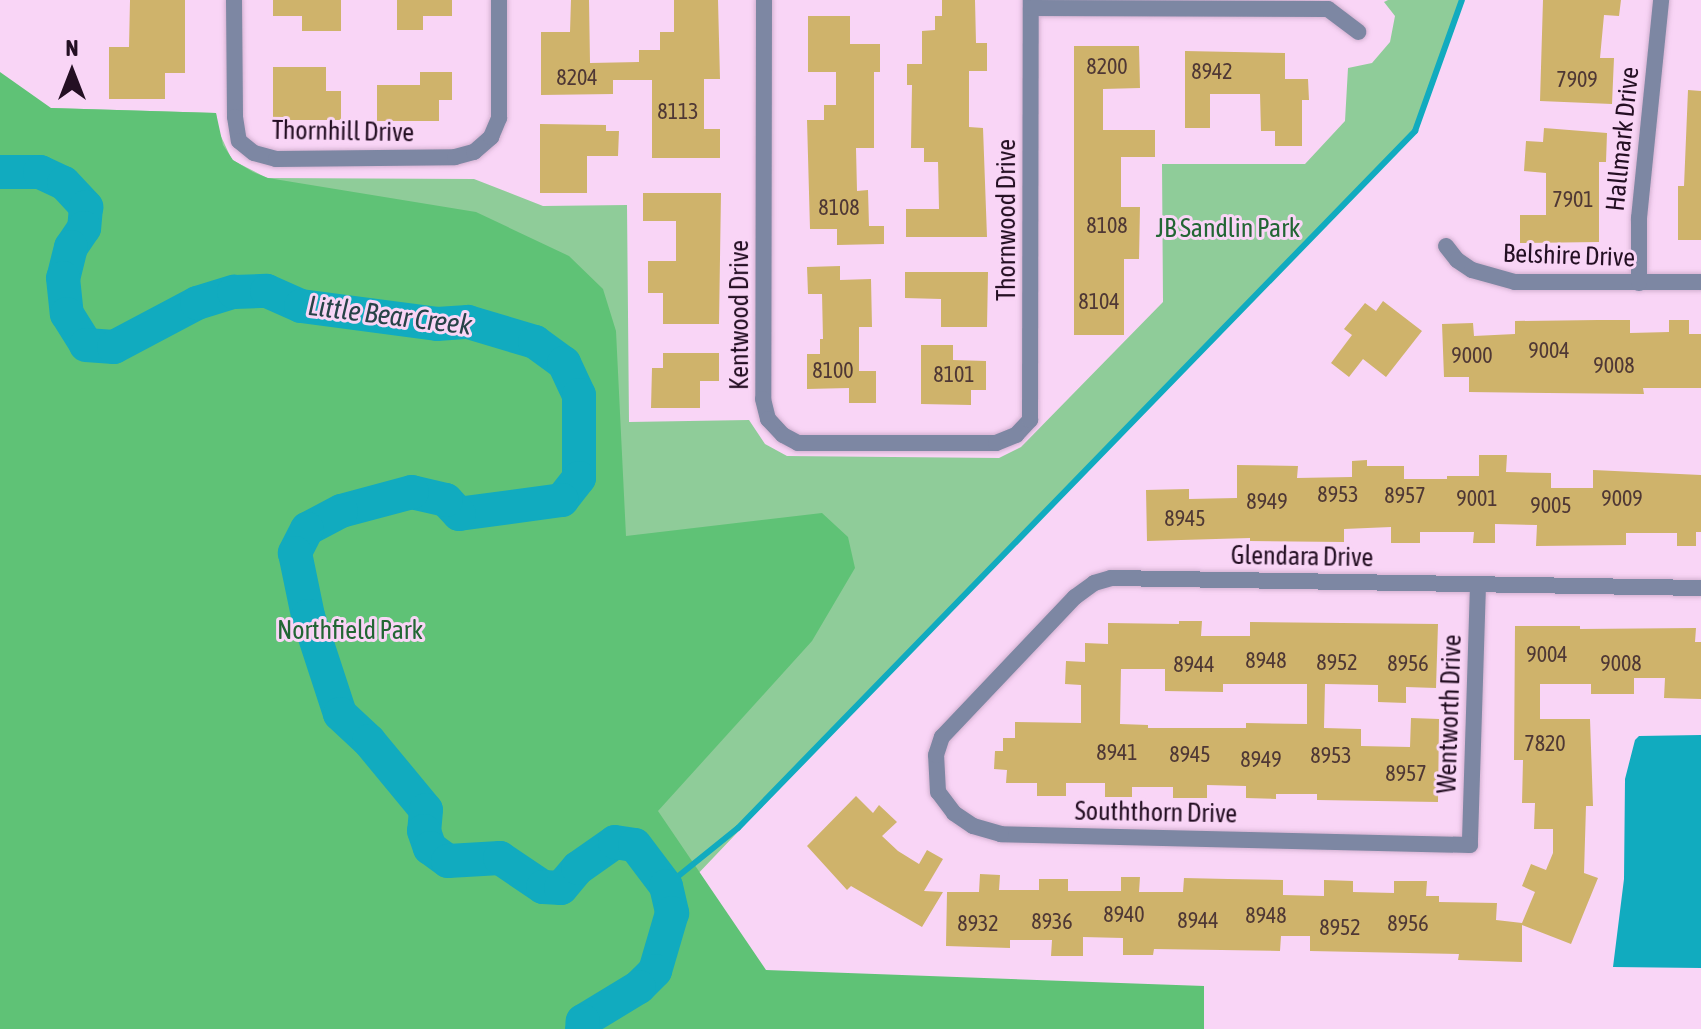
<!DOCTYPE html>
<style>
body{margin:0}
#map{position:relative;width:1701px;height:1029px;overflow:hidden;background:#f9d5f6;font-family:"Asap Condensed",sans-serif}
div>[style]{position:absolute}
.green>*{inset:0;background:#8fcc99}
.forest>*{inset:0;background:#5fc276}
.water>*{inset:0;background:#11abbf}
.stream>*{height:6px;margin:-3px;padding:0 3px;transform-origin:3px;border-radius:3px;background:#11abbf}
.river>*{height:34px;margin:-17px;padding:0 17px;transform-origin:17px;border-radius:17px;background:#11abbf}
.building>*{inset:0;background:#cfb36b}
.roads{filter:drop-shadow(0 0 2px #d3b1d0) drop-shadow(0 0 2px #d3b1d0)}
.minor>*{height:16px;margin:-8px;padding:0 8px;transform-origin:8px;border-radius:8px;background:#7d87a3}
span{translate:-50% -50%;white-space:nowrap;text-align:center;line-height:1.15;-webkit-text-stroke:6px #f9d5f6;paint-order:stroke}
.number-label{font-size:22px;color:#4f3835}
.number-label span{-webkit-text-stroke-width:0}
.street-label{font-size:26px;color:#240f23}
.park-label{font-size:26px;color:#226634}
.water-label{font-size:28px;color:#274348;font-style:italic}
.north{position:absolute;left:32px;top:32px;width:80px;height:80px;-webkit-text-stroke:6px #f9d5f6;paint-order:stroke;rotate:0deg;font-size:22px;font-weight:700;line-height:32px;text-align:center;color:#240f23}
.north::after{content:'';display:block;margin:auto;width:28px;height:36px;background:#240f23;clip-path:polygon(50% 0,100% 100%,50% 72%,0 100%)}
</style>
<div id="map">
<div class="green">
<i style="clip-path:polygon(1388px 0,1462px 0,1415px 131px,1099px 453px,593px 984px,0 1029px,51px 108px,216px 113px,218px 130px,232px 160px,267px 178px,474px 179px,543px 206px,627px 205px,629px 422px,749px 420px,765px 444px,787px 456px,999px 458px,1021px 447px,1163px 302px,1162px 164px,1305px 164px,1345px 121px,1348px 68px,1372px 63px,1390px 42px,1395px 16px,1384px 2px)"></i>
</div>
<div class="forest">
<i style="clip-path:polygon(0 72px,51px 108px,216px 113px,223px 145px,233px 160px,253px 172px,268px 178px,476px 212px,569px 256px,603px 289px,616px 331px,626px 536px,822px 513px,848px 537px,855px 568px,812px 641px,658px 811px,766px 970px,1204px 986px,1204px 1029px,0 1029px)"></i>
</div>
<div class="water">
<i style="clip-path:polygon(1701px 735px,1701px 968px,1613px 967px,1624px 879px,1625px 779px,1635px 740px,1639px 736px)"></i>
</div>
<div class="stream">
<i style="left:666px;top:886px;width:92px;rotate:-38.9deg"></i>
<i style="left:738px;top:828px;width:972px;rotate:-45.83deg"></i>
<i style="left:1415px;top:131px;width:139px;rotate:-70.3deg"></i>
</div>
<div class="river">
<i style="left:0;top:172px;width:40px"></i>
<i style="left:40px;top:172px;width:26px;rotate:25deg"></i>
<i style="left:64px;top:183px;width:33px;rotate:47deg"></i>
<i style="left:86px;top:207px;width:21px;rotate:95deg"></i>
<i style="left:84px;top:228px;width:23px;rotate:124deg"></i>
<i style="left:71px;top:247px;width:32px;rotate:104deg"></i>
<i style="left:63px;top:278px;width:36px;rotate:84deg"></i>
<i style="left:67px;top:314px;width:36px;rotate:58deg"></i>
<i style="left:86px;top:345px;width:28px;rotate:4deg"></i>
<i style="left:114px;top:347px;width:94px;rotate:-27.9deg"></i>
<i style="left:197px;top:303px;width:39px;rotate:-17deg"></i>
<i style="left:234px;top:292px;width:33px;rotate:-2deg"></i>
<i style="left:267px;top:291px;width:37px;rotate:24deg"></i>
<i style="left:301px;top:306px;width:137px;rotate:7.5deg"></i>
<i style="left:437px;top:324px;width:31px;rotate:-4deg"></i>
<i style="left:468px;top:322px;width:70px;rotate:16.6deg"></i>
<i style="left:535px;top:342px;width:36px;rotate:36deg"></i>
<i style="left:564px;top:363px;width:35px;rotate:65deg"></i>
<i style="left:579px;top:395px;width:83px;rotate:90deg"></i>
<i style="left:579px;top:478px;width:28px;rotate:128deg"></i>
<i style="left:562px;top:500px;width:104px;rotate:172.3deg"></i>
<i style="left:459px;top:514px;width:19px;rotate:-133deg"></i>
<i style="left:446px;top:500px;width:35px;rotate:-167deg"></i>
<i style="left:412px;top:492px;width:73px;rotate:165deg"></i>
<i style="left:341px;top:511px;width:38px;rotate:152deg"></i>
<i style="left:307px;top:529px;width:27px;rotate:117deg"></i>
<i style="left:295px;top:553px;width:64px;rotate:78.3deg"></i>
<i style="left:308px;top:616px;width:103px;rotate:71.9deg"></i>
<i style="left:340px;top:714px;width:40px;rotate:43deg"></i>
<i style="left:369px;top:741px;width:89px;rotate:50.4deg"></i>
<i style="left:426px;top:810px;width:21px;rotate:95deg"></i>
<i style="left:424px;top:831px;width:18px;rotate:71deg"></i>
<i style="left:430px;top:848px;width:22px;rotate:36deg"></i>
<i style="left:448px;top:861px;width:52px;rotate:-3.3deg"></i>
<i style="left:500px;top:858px;width:52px;rotate:34deg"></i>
<i style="left:543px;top:887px;width:18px;rotate:3deg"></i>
<i style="left:561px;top:888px;width:26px;rotate:-50deg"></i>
<i style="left:578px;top:868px;width:45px;rotate:-35.1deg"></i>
<i style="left:615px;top:842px;width:20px;rotate:9deg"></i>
<i style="left:635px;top:845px;width:51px;rotate:52.9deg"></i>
<i style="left:666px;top:886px;width:28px;rotate:77deg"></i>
<i style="left:672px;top:913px;width:60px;rotate:106.3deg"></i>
<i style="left:655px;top:971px;width:23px;rotate:135deg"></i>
<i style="left:639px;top:987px;width:66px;rotate:148.7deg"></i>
<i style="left:583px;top:1021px;width:8px;rotate:97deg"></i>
</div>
<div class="building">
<i style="clip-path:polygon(130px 0,185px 0,185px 73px,165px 73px,165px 99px,109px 99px,109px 47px,129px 47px)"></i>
<i style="clip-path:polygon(273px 0,341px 0,341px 31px,302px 31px,302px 16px,273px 16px)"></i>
<i style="clip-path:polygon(397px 0,452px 0,452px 16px,423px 16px,423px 30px,397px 30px)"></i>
<i style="clip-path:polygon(571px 0,589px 0,590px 63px,639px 62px,639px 50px,660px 50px,660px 32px,674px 32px,674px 0,718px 0,720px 79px,704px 79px,704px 129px,720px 129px,720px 158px,652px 158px,652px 80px,613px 80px,613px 94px,541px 95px,541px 32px,570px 32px)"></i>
<i style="clip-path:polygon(942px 0,975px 0,976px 43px,987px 43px,987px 71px,969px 71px,969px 127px,983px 128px,987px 237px,906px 237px,906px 209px,939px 209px,938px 162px,924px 162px,924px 148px,911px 148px,912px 85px,907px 85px,907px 64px,922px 64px,922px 31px,935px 30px,935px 16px,942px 16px)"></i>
<i style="clip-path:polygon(1543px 0,1621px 0,1619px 16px,1604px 15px,1600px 58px,1614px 58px,1612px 104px,1540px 101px)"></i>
<i style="clip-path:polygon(808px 16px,850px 16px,850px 44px,880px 44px,880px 72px,874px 72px,874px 148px,856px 148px,857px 191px,868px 190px,869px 226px,884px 226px,884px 244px,837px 245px,837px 229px,810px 229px,807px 120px,824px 120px,824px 105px,836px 105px,836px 72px,808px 72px)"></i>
<i style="clip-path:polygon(1074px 46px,1139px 46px,1140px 88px,1103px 89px,1103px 130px,1155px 130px,1155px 157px,1121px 157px,1121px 207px,1140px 207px,1139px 259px,1124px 259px,1124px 335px,1074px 335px)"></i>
<i style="clip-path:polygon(1185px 51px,1285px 53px,1285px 79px,1308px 79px,1309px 100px,1302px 100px,1302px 146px,1275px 146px,1275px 131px,1261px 131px,1260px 94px,1210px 94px,1210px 128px,1185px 128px)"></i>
<i style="clip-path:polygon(273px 67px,326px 67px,326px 91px,341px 91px,341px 120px,273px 120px)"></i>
<i style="clip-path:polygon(420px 72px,452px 72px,452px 100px,439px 100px,439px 121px,377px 121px,377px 85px,420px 85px)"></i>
<i style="clip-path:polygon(1688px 90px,1701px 91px,1701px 240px,1678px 240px,1678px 186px,1684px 186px)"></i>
<i style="clip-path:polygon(540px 124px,606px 125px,606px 131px,619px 131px,618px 156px,587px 156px,587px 193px,540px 193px)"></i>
<i style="clip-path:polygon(1544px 128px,1607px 133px,1606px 162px,1599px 162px,1599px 242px,1520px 243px,1520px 215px,1546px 215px,1546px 173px,1524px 171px,1526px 141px,1543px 142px)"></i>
<i style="clip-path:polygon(643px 193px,721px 193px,719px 324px,663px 324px,663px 293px,648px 293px,648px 261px,676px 261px,676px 221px,643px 221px)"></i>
<i style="clip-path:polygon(840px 266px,840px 280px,871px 279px,872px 327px,859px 327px,859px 371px,876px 371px,876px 403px,849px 403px,849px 388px,807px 389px,807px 354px,820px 354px,820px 339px,823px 339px,822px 294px,808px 294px,807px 267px)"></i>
<i style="clip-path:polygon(905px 272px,988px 272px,987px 327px,941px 327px,941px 299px,905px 298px)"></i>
<i style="clip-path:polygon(1383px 301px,1422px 331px,1386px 377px,1363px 359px,1349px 377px,1331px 363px,1352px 335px,1344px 329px,1365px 303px,1376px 311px)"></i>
<i style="clip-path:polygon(1598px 320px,1630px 320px,1630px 333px,1669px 332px,1669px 320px,1689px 320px,1689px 334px,1701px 334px,1701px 388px,1643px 388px,1644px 394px,1469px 392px,1469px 377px,1444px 377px,1442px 324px,1473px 323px,1474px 336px,1515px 334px,1515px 321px)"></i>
<i style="clip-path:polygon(921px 345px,953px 345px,953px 360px,986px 361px,986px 390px,971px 390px,971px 405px,921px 404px)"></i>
<i style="clip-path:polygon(663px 353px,719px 353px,719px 381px,700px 381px,700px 408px,651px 408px,652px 368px,663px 368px)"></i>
<i style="clip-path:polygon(1479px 455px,1507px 455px,1506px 472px,1551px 473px,1551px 488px,1593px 488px,1593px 470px,1701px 475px,1701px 532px,1696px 532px,1696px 546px,1677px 546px,1677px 533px,1626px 533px,1626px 545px,1536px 546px,1537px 525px,1495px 524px,1495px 543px,1473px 543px,1474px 532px,1420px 532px,1420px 543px,1391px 543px,1391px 527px,1344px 529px,1344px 542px,1250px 541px,1250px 538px,1147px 541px,1146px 490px,1189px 489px,1189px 499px,1237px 498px,1237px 465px,1298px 466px,1297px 478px,1352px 477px,1352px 461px,1367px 460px,1367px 466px,1404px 466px,1404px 479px,1447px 479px,1447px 476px,1479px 476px)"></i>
<i style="clip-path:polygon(evenodd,1179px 621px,1202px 621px,1201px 636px,1250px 636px,1250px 622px,1438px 624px,1436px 688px,1406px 687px,1406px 703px,1378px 702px,1378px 685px,1325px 684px,1324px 728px,1361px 729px,1361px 746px,1410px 747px,1411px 718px,1439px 719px,1438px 802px,1317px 800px,1317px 794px,1276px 794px,1276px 799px,1246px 798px,1246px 786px,1207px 785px,1207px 798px,1173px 798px,1173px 787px,1132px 787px,1132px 797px,1105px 797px,1105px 783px,1066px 783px,1066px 796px,1037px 796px,1037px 783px,1006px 783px,1007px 770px,994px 769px,995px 751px,1003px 751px,1003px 738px,1015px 738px,1015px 722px,1081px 723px,1081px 685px,1065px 684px,1066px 661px,1085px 662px,1085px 643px,1108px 644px,1108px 623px,1179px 624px,1179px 621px,1121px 669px,1165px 669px,1165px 691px,1223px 692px,1223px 684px,1307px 684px,1307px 724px,1246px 723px,1246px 728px,1148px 728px,1148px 725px,1120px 724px,1121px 669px)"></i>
<i style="clip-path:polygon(1515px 626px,1580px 626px,1580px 629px,1696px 628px,1695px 642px,1701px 642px,1701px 699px,1664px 698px,1665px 678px,1634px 678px,1634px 694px,1591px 694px,1591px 684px,1540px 684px,1540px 719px,1590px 719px,1593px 806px,1586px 806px,1584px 873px,1598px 878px,1571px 944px,1522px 925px,1522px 962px,1458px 960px,1459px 954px,1310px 951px,1310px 936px,1281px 936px,1280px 951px,1154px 949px,1153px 955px,1123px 955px,1123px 938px,1083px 937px,1083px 956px,1051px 956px,1052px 940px,1010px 940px,1010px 948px,946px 946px,947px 892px,979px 892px,980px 874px,1000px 875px,999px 890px,1039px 890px,1039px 879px,1068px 879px,1068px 891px,1121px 891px,1121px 877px,1140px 877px,1139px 892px,1183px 892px,1184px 878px,1228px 879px,1283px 880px,1283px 895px,1324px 896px,1324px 880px,1353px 881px,1353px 892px,1394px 893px,1394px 881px,1427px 881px,1426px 896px,1439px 896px,1439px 902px,1497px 903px,1496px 920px,1522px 923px,1535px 892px,1522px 886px,1531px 864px,1546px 870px,1553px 853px,1553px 829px,1534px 829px,1535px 803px,1522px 803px,1523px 760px,1514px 760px)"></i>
<i style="clip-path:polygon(856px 796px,873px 813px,879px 805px,897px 822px,882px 836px,898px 851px,919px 864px,927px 850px,943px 859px,924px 891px,943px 892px,922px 927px,851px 886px,847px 890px,807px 846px)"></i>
</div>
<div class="roads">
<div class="minor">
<i style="left:234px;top:0;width:117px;rotate:89.5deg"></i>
<i style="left:235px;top:117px;width:24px;rotate:81deg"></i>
<i style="left:239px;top:141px;width:19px;rotate:39deg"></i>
<i style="left:254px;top:153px;width:23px;rotate:15deg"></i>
<i style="left:276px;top:159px;width:179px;rotate:-0.6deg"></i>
<i style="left:455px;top:157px;width:20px;rotate:-15deg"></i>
<i style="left:474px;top:152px;width:23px;rotate:-41deg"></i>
<i style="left:491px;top:137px;width:21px;rotate:-67deg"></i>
<i style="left:499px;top:118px;width:118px;rotate:-90deg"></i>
<i style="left:764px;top:0;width:399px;rotate:90.1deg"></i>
<i style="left:763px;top:399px;width:21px;rotate:76deg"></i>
<i style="left:768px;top:419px;width:22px;rotate:47deg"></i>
<i style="left:783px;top:435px;width:17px;rotate:28deg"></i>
<i style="left:798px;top:443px;width:198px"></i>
<i style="left:996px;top:443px;width:22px;rotate:-22deg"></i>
<i style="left:1016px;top:435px;width:21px;rotate:-47deg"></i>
<i style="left:1030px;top:420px;width:420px;rotate:-89.9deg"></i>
<i style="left:1031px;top:8px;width:297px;rotate:0.2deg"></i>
<i style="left:1328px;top:9px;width:38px;rotate:37deg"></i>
<i style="left:1446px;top:246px;width:18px;rotate:52deg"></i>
<i style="left:1457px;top:260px;width:18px;rotate:34deg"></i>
<i style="left:1472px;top:270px;width:45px;rotate:15.6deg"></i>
<i style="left:1515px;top:282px;width:186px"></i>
<i style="left:1639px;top:283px;width:65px;rotate:-90deg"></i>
<i style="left:1639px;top:218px;width:219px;rotate:-84.2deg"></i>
<i style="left:1478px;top:585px;width:260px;rotate:91.8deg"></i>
<i style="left:1470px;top:845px;width:469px;rotate:-178.7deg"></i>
<i style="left:1001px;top:834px;width:29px;rotate:-164deg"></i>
<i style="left:973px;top:826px;width:23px;rotate:-146deg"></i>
<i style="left:954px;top:813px;width:26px;rotate:-127deg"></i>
<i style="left:938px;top:792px;width:37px;rotate:-93deg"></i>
<i style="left:936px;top:755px;width:19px;rotate:-72deg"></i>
<i style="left:942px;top:737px;width:193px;rotate:-46.5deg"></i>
<i style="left:1075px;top:597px;width:24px;rotate:-36deg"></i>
<i style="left:1094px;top:583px;width:18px;rotate:-16deg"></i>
<i style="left:1111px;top:578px;width:590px;rotate:0.97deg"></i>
</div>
</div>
<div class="number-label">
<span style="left:1107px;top:67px">8200</span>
<span style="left:1212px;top:72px">8942</span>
<span style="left:577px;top:78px">8204</span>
<span style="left:1577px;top:80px">7909</span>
<span style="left:678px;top:112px">8113</span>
<span style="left:1573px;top:200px">7901</span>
<span style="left:839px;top:208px">8108</span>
<span style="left:1107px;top:226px">8108</span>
<span style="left:1099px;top:302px">8104</span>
<span style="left:1549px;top:351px">9004</span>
<span style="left:1472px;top:356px">9000</span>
<span style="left:1614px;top:366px">9008</span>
<span style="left:833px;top:371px">8100</span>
<span style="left:954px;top:375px">8101</span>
<span style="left:1338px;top:495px">8953</span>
<span style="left:1405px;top:496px">8957</span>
<span style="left:1477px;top:499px">9001</span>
<span style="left:1622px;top:499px">9009</span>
<span style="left:1267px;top:502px">8949</span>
<span style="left:1551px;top:506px">9005</span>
<span style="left:1185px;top:519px">8945</span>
<span style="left:1547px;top:655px">9004</span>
<span style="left:1266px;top:661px">8948</span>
<span style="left:1337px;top:663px">8952</span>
<span style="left:1408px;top:664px">8956</span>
<span style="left:1621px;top:664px">9008</span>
<span style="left:1194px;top:665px">8944</span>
<span style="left:1545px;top:744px">7820</span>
<span style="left:1117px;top:753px">8941</span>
<span style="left:1190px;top:755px">8945</span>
<span style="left:1331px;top:756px">8953</span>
<span style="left:1261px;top:760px">8949</span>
<span style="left:1406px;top:774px">8957</span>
<span style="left:1124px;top:915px">8940</span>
<span style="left:1266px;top:916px">8948</span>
<span style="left:1198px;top:921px">8944</span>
<span style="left:1052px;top:922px">8936</span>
<span style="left:978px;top:924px">8932</span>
<span style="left:1408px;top:924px">8956</span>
<span style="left:1340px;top:928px">8952</span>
</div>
<div class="street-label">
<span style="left:343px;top:132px;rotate:1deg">Thornhill Drive</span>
<span style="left:1623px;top:139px;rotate:-84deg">Hallmark Drive</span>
<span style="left:1007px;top:220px;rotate:-90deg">Thornwood Drive</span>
<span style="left:1569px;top:256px;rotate:2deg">Belshire Drive</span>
<span style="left:740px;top:315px;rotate:-90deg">Kentwood Drive</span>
<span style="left:1302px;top:557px;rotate:1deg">Glendara Drive</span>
<span style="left:1450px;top:714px;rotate:-88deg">Wentworth Drive</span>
<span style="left:1156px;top:813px;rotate:1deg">Souththorn Drive</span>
</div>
<div class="park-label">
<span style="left:1228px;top:229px">JB Sandlin Park</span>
<span style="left:350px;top:631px">Northfield Park</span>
</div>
<div class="water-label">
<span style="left:390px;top:315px;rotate:7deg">Little Bear Creek</span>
</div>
<div class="north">N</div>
</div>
